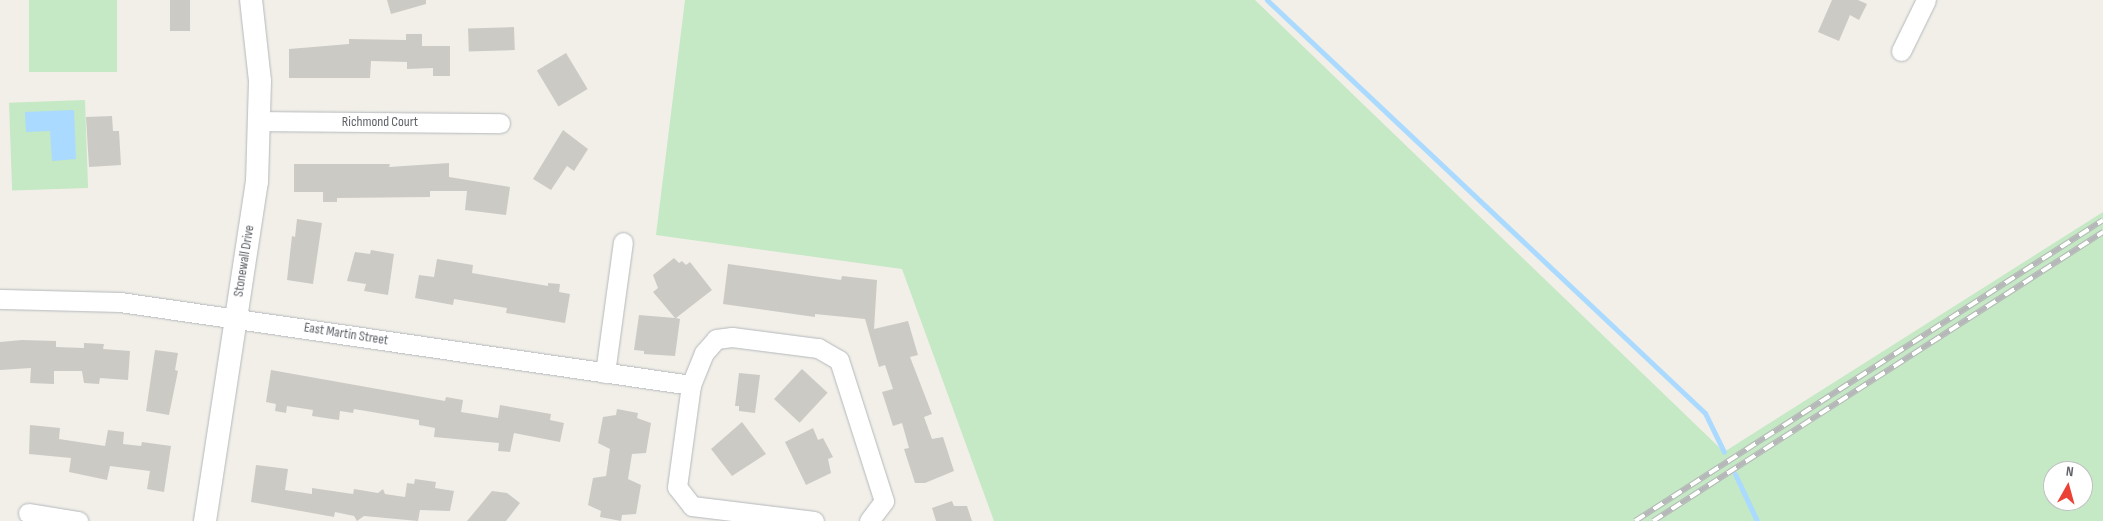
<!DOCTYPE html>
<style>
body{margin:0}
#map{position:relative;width:2103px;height:521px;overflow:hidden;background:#f1efe8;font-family:"Sofia Sans Condensed",sans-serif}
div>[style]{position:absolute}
.green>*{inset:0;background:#c5e8c5;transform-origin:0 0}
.water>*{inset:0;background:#aadaff}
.stream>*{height:5px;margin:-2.5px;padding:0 2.5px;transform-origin:2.5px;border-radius:2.5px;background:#aadaff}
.building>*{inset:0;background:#cccac5;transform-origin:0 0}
.roads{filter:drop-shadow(0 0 1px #b5b8bc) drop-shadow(0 0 1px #b5b8bc)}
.minor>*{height:19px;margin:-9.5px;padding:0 9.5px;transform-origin:9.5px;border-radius:9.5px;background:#fff}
.tertiary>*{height:22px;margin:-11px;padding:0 11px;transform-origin:11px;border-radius:11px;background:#fff}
.rail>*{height:5.5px;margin-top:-2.75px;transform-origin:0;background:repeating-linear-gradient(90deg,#fff 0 11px,#b6b7b8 0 22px);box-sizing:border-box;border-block:1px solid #b6b7b8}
span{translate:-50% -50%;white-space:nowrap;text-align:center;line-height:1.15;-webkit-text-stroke:5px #fff;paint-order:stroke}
.street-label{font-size:14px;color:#5f6368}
.north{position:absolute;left:2043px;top:461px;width:50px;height:50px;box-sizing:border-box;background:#fff;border:1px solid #bfc1c3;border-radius:50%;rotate:7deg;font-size:14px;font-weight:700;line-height:20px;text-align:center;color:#5f6368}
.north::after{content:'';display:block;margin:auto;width:18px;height:22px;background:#ea4335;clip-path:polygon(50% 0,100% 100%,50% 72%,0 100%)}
</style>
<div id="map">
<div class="green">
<i style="left:29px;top:0;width:88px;height:72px"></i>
<i style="clip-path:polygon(evenodd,685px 0,1255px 0,1724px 452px,2103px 212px,2103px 521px,994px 521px,902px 269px,656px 235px,685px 0,2053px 471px,2083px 471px,2083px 501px,2053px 501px,2053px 471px)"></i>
<i style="left:85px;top:100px;width:88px;height:76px;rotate:88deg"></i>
</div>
<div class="water">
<i style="clip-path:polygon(74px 110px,76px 159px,52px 161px,50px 131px,26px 132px,25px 112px)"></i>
</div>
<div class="stream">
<i style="left:1267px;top:0;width:602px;rotate:43.32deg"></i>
<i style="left:1705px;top:413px;width:43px;rotate:64deg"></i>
<i style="left:1735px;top:474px;width:52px;rotate:64.9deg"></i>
</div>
<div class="building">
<i style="left:170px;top:0;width:20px;height:31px"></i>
<i style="clip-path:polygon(387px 0,426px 0,426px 4px,391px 14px)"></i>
<i style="clip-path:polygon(1832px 0,1858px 0,1867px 4px,1859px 20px,1850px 15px,1839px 41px,1818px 32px)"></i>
<i style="left:514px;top:27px;width:23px;height:46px;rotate:88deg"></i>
<i style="clip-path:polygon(406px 34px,422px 34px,422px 46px,450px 46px,450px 76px,433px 76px,433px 68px,407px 69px,407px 62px,371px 61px,370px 78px,289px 78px,289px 49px,349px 44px,349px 39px,406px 40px)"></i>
<i style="left:566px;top:53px;width:42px;height:34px;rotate:59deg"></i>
<i style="clip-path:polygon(112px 116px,113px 131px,119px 131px,121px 165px,89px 167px,86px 117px)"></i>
<i style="clip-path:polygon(563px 130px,588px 149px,574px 171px,567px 166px,551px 190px,533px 179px)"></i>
<i style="clip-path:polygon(449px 163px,449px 177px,510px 187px,506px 215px,465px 210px,467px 191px,430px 191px,430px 197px,337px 198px,337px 202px,323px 202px,323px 192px,294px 192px,294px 164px,390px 164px,389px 167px)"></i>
<i style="clip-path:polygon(297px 219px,322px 223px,313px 284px,287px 280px,292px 236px,295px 237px)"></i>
<i style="clip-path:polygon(371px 250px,394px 254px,388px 295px,364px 291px,366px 284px,347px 281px,355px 252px,370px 254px)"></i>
<i style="clip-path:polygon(674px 258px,679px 263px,682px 261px,686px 265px,690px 262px,712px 290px,676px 318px,680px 319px,675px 356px,644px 354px,644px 351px,634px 350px,639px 315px,675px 318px,653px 292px,658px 288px,653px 275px)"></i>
<i style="clip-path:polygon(437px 259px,473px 265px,472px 273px,548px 286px,548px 283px,560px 284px,559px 292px,570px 294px,565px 323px,506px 313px,507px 308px,454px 299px,453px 305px,415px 298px,419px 275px,434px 277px)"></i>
<i style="clip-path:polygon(728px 264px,841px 280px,842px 276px,877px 280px,874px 329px,908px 321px,918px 355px,910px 357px,932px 414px,924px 417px,932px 439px,943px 437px,954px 471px,925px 483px,915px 483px,904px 449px,909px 448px,902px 423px,893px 426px,882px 392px,893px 389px,885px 365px,879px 367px,865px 319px,815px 314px,815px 317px,723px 304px)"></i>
<i style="clip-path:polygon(22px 340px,56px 341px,56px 347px,84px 348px,84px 343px,104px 344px,103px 349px,130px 351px,128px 380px,100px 378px,99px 384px,84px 383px,82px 371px,54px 371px,54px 384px,30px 383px,31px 368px,0 370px,0 342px)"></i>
<i style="clip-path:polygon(155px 350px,178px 353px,175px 370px,178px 371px,169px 415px,146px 411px)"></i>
<i style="left:802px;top:369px;width:35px;height:41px;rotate:43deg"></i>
<i style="clip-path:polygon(271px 370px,445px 401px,446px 397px,463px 400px,461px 412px,498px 418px,500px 405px,551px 414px,550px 420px,564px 423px,560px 442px,514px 433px,510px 452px,498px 451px,499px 443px,434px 437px,435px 428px,419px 425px,419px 420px,354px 409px,353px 413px,340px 411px,339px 420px,312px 416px,313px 410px,287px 406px,286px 413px,275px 411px,276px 404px,266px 402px)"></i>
<i style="clip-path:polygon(739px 373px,760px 375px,755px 413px,739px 411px,739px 406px,735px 406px)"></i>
<i style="clip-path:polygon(617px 409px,638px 413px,637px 418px,651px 423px,646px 453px,632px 454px,628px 479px,641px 485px,636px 514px,622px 515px,621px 521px,600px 517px,601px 511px,588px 505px,593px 478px,606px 476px,610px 449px,598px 443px,603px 417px,616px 415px)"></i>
<i style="clip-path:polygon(742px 422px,766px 454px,732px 476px,711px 449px)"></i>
<i style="clip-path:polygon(30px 425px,60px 428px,59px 439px,105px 446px,108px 430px,124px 432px,123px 444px,141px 446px,142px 442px,171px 446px,164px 492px,147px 489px,150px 471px,110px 466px,107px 480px,69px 472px,71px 458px,29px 454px)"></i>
<i style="clip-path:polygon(813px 428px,818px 440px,823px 438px,833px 457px,828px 459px,831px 473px,806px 485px,785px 442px)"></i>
<i style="clip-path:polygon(256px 465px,288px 469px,285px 490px,312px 494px,312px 488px,353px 494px,354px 489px,378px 493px,383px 489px,385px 494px,405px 497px,407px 483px,414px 484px,415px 479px,436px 482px,435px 488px,454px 491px,450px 511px,420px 510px,418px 521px,364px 516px,357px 521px,354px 516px,335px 512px,334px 517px,251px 502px)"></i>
<i style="clip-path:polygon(492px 491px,507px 493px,520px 503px,506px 521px,467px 521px)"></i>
<i style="clip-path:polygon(952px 501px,954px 506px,967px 506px,972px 521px,936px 521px,932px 508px)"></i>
</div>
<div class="roads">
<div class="minor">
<i style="left:1901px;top:51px;width:57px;rotate:-63.9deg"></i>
<i style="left:260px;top:121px;width:240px;rotate:0.5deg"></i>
<i style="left:0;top:299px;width:120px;rotate:1.4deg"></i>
<i style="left:120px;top:302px;width:577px;rotate:8.27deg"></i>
<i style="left:605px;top:373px;width:132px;rotate:-82.2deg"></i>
<i style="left:28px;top:513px;width:51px;rotate:9.1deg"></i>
<i style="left:814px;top:521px;width:123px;rotate:-173deg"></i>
<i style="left:692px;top:506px;width:24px;rotate:-128deg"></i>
<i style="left:677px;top:487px;width:103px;rotate:-82.2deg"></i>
<i style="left:691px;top:385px;width:35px;rotate:-68deg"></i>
<i style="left:704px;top:353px;width:18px;rotate:-49deg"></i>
<i style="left:716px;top:339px;width:16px;rotate:-7deg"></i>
<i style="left:732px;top:337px;width:87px;rotate:7.3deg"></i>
<i style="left:818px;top:348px;width:24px;rotate:30deg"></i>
<i style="left:839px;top:360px;width:148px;rotate:72.3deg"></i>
<i style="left:884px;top:501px;width:25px;rotate:127deg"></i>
</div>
<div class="tertiary">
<i style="left:205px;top:521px;width:343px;rotate:-81.3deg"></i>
<i style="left:257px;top:182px;width:101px;rotate:-88.3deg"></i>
<i style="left:260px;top:81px;width:81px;rotate:-96.3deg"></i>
</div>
</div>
<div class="rail">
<i style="left:1635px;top:521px;width:556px;rotate:-32.75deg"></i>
<i style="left:1653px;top:521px;width:535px;rotate:-32.71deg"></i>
</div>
<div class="street-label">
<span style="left:380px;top:122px">Richmond Court</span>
<span style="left:244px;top:261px;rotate:-81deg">Stonewall Drive</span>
<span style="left:346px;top:334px;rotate:9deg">East Martin Street</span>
</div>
<div class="north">N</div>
</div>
